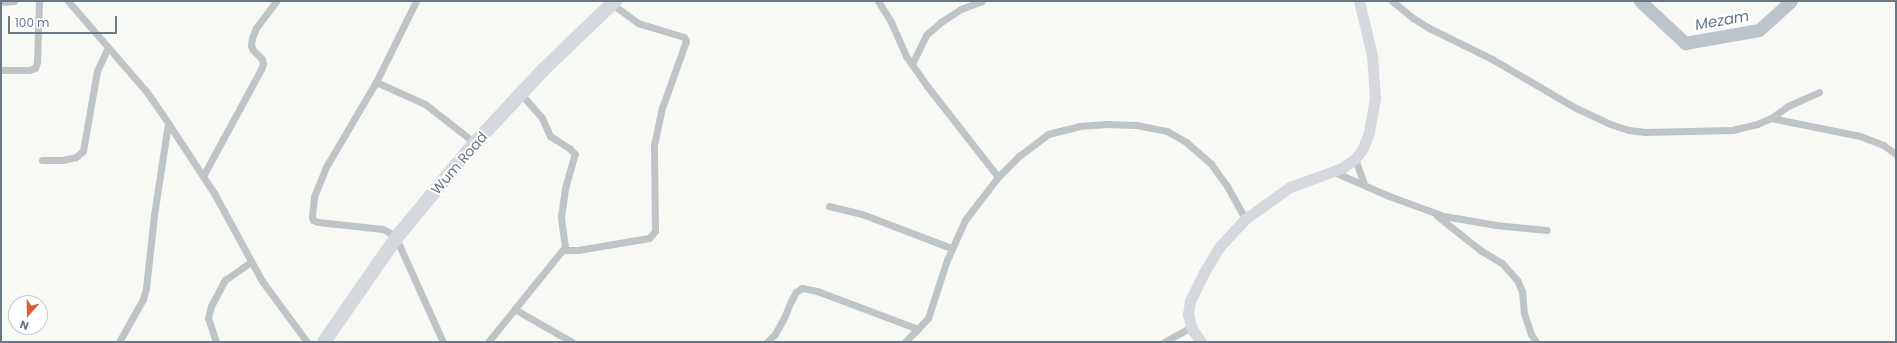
<!DOCTYPE html>
<style>
body{margin:0}
#map{position:relative;width:1897px;height:343px;overflow:hidden;background:#f8f8f5;font-family:Poppins,sans-serif}
div>[style]{position:absolute}
.river>*{height:13px;margin:-6.5px;padding:0 6.5px;transform-origin:6.5px;border-radius:6.5px;background:#bbc4ca}
.street>*{height:7px;margin:-3.5px;padding:0 3.5px;transform-origin:3.5px;border-radius:3.5px;background:#bfc4c7}
.secondary>*{height:11px;margin:-5.5px;padding:0 5.5px;transform-origin:5.5px;border-radius:5.5px;background:#d5d9dd}
.highway>*{height:14px;margin:-7px;padding:0 7px;transform-origin:7px;border-radius:7px;background:#d5d9dd}
span{translate:-50% -50%;white-space:nowrap;text-align:center;line-height:1.15;-webkit-text-stroke:4px #fff;paint-order:stroke}
.street-label{font-size:14px;color:#687885}
.water-label{font-size:15px;color:#647881;font-style:italic}
.frame{position:absolute;inset:0;border:2px solid #687885;pointer-events:none}
.north{position:absolute;left:8px;top:295px;width:40px;height:40px;box-sizing:border-box;background:#fff;border:1px solid #c3c9ce;border-radius:50%;rotate:200deg;font-size:11px;font-weight:700;line-height:16px;text-align:center;color:#687885}
.north::after{content:'';display:block;margin:auto;width:14px;height:18px;background:#dc5d31;clip-path:polygon(50% 0,100% 100%,50% 72%,0 100%)}
.scale{position:absolute;left:8px;top:16px;width:109px;height:18px;box-sizing:border-box;border:2px solid #687885;border-top:0;padding-left:5px;font-size:12px;line-height:14px;white-space:nowrap;color:#687885;-webkit-text-stroke:3px #fff;paint-order:stroke}
</style>
<div id="map">
<div class="river">
<i style="left:1640px;top:1px;width:62px;rotate:43deg"></i>
<i style="left:1685px;top:43px;width:75px;rotate:-10deg"></i>
<i style="left:1759px;top:30px;width:43px;rotate:-42.2deg"></i>
</div>
<div class="street">
<i style="left:68px;top:1px;width:119px;rotate:49.1deg"></i>
<i style="left:146px;top:91px;width:39px;rotate:55deg"></i>
<i style="left:168px;top:123px;width:84px;rotate:56.7deg"></i>
<i style="left:214px;top:193px;width:100px;rotate:61.4deg"></i>
<i style="left:262px;top:281px;width:76px;rotate:53.6deg"></i>
<i style="left:416px;top:1px;width:90px;rotate:116.3deg"></i>
<i style="left:376px;top:82px;width:99px;rotate:120.5deg"></i>
<i style="left:326px;top:167px;width:32px;rotate:112deg"></i>
<i style="left:314px;top:197px;width:20px;rotate:96deg"></i>
<i style="left:312px;top:217px;width:3px;rotate:72deg"></i>
<i style="left:313px;top:220px;width:5px;rotate:22deg"></i>
<i style="left:318px;top:222px;width:65px;rotate:6.1deg"></i>
<i style="left:383px;top:229px;width:8px;rotate:30deg"></i>
<i style="left:390px;top:233px;width:8px;rotate:40deg"></i>
<i style="left:396px;top:238px;width:114px;rotate:65.7deg"></i>
<i style="left:878px;top:1px;width:25px;rotate:58deg"></i>
<i style="left:891px;top:22px;width:37px;rotate:66deg"></i>
<i style="left:906px;top:56px;width:37px;rotate:55deg"></i>
<i style="left:927px;top:86px;width:115px;rotate:52deg"></i>
<i style="left:1392px;top:1px;width:27px;rotate:39deg"></i>
<i style="left:1413px;top:18px;width:19px;rotate:32deg"></i>
<i style="left:1429px;top:28px;width:70px;rotate:26.2deg"></i>
<i style="left:1492px;top:59px;width:97px;rotate:30.3deg"></i>
<i style="left:1576px;top:108px;width:38px;rotate:25deg"></i>
<i style="left:1610px;top:124px;width:20px;rotate:18deg"></i>
<i style="left:1629px;top:130px;width:16px;rotate:7deg"></i>
<i style="left:1645px;top:132px;width:87px;rotate:-1.3deg"></i>
<i style="left:1732px;top:130px;width:26px;rotate:-13deg"></i>
<i style="left:1757px;top:124px;width:15px;rotate:-23deg"></i>
<i style="left:1771px;top:118px;width:21px;rotate:-35deg"></i>
<i style="left:1788px;top:106px;width:34px;rotate:-24deg"></i>
<i style="left:1px;top:2px;width:13px;rotate:-4deg"></i>
<i style="left:912px;top:64px;width:32px;rotate:-64deg"></i>
<i style="left:926px;top:35px;width:20px;rotate:-41deg"></i>
<i style="left:941px;top:22px;width:24px;rotate:-33deg"></i>
<i style="left:961px;top:9px;width:22px;rotate:-21deg"></i>
<i style="left:1px;top:70px;width:28px"></i>
<i style="left:29px;top:70px;width:6px;rotate:-18deg"></i>
<i style="left:35px;top:68px;width:6px;rotate:-72deg"></i>
<i style="left:37px;top:62px;width:61px;rotate:-88.1deg"></i>
<i style="left:376px;top:82px;width:54px;rotate:24.2deg"></i>
<i style="left:425px;top:104px;width:63px;rotate:38deg"></i>
<i style="left:1771px;top:118px;width:91px;rotate:11.4deg"></i>
<i style="left:1860px;top:136px;width:25px;rotate:21deg"></i>
<i style="left:1883px;top:145px;width:16px;rotate:35deg"></i>
<i style="left:1355px;top:159px;width:27px;rotate:70deg"></i>
<i style="left:42px;top:160px;width:20px"></i>
<i style="left:62px;top:160px;width:14px;rotate:-12deg"></i>
<i style="left:76px;top:157px;width:9px;rotate:-41deg"></i>
<i style="left:83px;top:151px;width:81px;rotate:-80.1deg"></i>
<i style="left:97px;top:71px;width:26px;rotate:-65deg"></i>
<i style="left:1334px;top:172px;width:60px;rotate:23.6deg"></i>
<i style="left:1389px;top:196px;width:59px;rotate:20deg"></i>
<i style="left:1444px;top:216px;width:53px;rotate:9.8deg"></i>
<i style="left:1496px;top:225px;width:51px;rotate:5.6deg"></i>
<i style="left:203px;top:176px;width:122px;rotate:-61.5deg"></i>
<i style="left:261px;top:69px;width:5px;rotate:-68deg"></i>
<i style="left:263px;top:64px;width:5px;rotate:-101deg"></i>
<i style="left:262px;top:59px;width:13px;rotate:-135deg"></i>
<i style="left:253px;top:50px;width:5px;rotate:-112deg"></i>
<i style="left:251px;top:45px;width:7px;rotate:-82deg"></i>
<i style="left:252px;top:38px;width:11px;rotate:-68deg"></i>
<i style="left:256px;top:28px;width:34px;rotate:-53deg"></i>
<i style="left:829px;top:206px;width:34px;rotate:14deg"></i>
<i style="left:862px;top:214px;width:95px;rotate:20.9deg"></i>
<i style="left:1436px;top:215px;width:56px;rotate:38.5deg"></i>
<i style="left:1480px;top:250px;width:26px;rotate:31deg"></i>
<i style="left:1502px;top:263px;width:23px;rotate:49deg"></i>
<i style="left:1517px;top:280px;width:12px;rotate:66deg"></i>
<i style="left:1522px;top:291px;width:22px;rotate:85deg"></i>
<i style="left:1524px;top:313px;width:22px;rotate:72deg"></i>
<i style="left:1531px;top:334px;width:9px;rotate:58deg"></i>
<i style="left:565px;top:250px;width:13px"></i>
<i style="left:578px;top:250px;width:72px;rotate:-9.6deg"></i>
<i style="left:649px;top:238px;width:9px;rotate:-49deg"></i>
<i style="left:655px;top:231px;width:86px;rotate:-90.7deg"></i>
<i style="left:654px;top:145px;width:38px;rotate:-78deg"></i>
<i style="left:662px;top:108px;width:71px;rotate:-70.3deg"></i>
<i style="left:686px;top:41px;width:4px;rotate:-117deg"></i>
<i style="left:684px;top:37px;width:48px;rotate:-163.1deg"></i>
<i style="left:638px;top:23px;width:32px;rotate:-144deg"></i>
<i style="left:516px;top:310px;width:64px;rotate:29.7deg"></i>
<i style="left:119px;top:342px;width:49px;rotate:-60.8deg"></i>
<i style="left:143px;top:299px;width:11px;rotate:-75deg"></i>
<i style="left:146px;top:288px;width:73px;rotate:-83.7deg"></i>
<i style="left:154px;top:215px;width:93px;rotate:-81.3deg"></i>
<i style="left:216px;top:342px;width:25px;rotate:-108deg"></i>
<i style="left:208px;top:318px;width:12px;rotate:-76deg"></i>
<i style="left:211px;top:306px;width:30px;rotate:-62deg"></i>
<i style="left:225px;top:280px;width:32px;rotate:-35deg"></i>
<i style="left:488px;top:342px;width:122px;rotate:-51deg"></i>
<i style="left:565px;top:247px;width:30px;rotate:-98deg"></i>
<i style="left:561px;top:217px;width:29px;rotate:-82deg"></i>
<i style="left:565px;top:188px;width:35px;rotate:-74deg"></i>
<i style="left:575px;top:154px;width:8px;rotate:-135deg"></i>
<i style="left:569px;top:148px;width:22px;rotate:-148deg"></i>
<i style="left:550px;top:136px;width:20px;rotate:-114deg"></i>
<i style="left:542px;top:118px;width:32px;rotate:-131deg"></i>
<i style="left:767px;top:342px;width:11px;rotate:-45deg"></i>
<i style="left:775px;top:334px;width:18px;rotate:-61deg"></i>
<i style="left:784px;top:318px;width:18px;rotate:-68deg"></i>
<i style="left:791px;top:301px;width:10px;rotate:-61deg"></i>
<i style="left:796px;top:292px;width:7px;rotate:-34deg"></i>
<i style="left:802px;top:288px;width:15px;rotate:11deg"></i>
<i style="left:817px;top:291px;width:108px;rotate:20.6deg"></i>
<i style="left:905px;top:342px;width:33px;rotate:-46deg"></i>
<i style="left:928px;top:318px;width:61px;rotate:-71.9deg"></i>
<i style="left:947px;top:260px;width:44px;rotate:-65.8deg"></i>
<i style="left:965px;top:220px;width:54px;rotate:-52.5deg"></i>
<i style="left:998px;top:177px;width:30px;rotate:-45deg"></i>
<i style="left:1019px;top:156px;width:36px;rotate:-37deg"></i>
<i style="left:1048px;top:134px;width:32px;rotate:-14deg"></i>
<i style="left:1079px;top:126px;width:28px;rotate:-4deg"></i>
<i style="left:1107px;top:124px;width:29px;rotate:2deg"></i>
<i style="left:1136px;top:125px;width:32px;rotate:11deg"></i>
<i style="left:1167px;top:131px;width:22px;rotate:30deg"></i>
<i style="left:1186px;top:142px;width:33px;rotate:41deg"></i>
<i style="left:1211px;top:164px;width:27px;rotate:54deg"></i>
<i style="left:1227px;top:186px;width:38px;rotate:61deg"></i>
<i style="left:1164px;top:342px;width:31px;rotate:-29deg"></i>
</div>
<div class="secondary">
<i style="left:1201px;top:342px;width:18px;rotate:-124deg"></i>
<i style="left:1191px;top:327px;width:13px;rotate:-103deg"></i>
<i style="left:1188px;top:314px;width:13px;rotate:-81deg"></i>
<i style="left:1190px;top:301px;width:30px;rotate:-64deg"></i>
<i style="left:1203px;top:274px;width:33px;rotate:-59deg"></i>
<i style="left:1220px;top:246px;width:37px;rotate:-47deg"></i>
<i style="left:1245px;top:219px;width:55px;rotate:-35.4deg"></i>
<i style="left:1290px;top:187px;width:55px;rotate:-20.1deg"></i>
<i style="left:1342px;top:168px;width:16px;rotate:-35deg"></i>
<i style="left:1355px;top:159px;width:14px;rotate:-54deg"></i>
<i style="left:1363px;top:148px;width:17px;rotate:-69deg"></i>
<i style="left:1369px;top:132px;width:34px;rotate:-80deg"></i>
<i style="left:1375px;top:99px;width:44px;rotate:-93.9deg"></i>
<i style="left:1372px;top:55px;width:56px;rotate:-103.5deg"></i>
</div>
<div class="highway">
<i style="left:324px;top:342px;width:126px;rotate:-55.3deg"></i>
<i style="left:396px;top:238px;width:124px;rotate:-50.3deg"></i>
<i style="left:475px;top:143px;width:100px;rotate:-47deg"></i>
<i style="left:543px;top:70px;width:100px;rotate:-43.8deg"></i>
</div>
<div class="street-label">
<span style="left:459px;top:163px;rotate:-49deg">Wum Road</span>
</div>
<div class="water-label">
<span style="left:1722px;top:20px;rotate:-10deg">Mezam</span>
</div>
<div class="frame"></div>
<div class="north">N</div>
<div class="scale">100 m</div>
</div>
